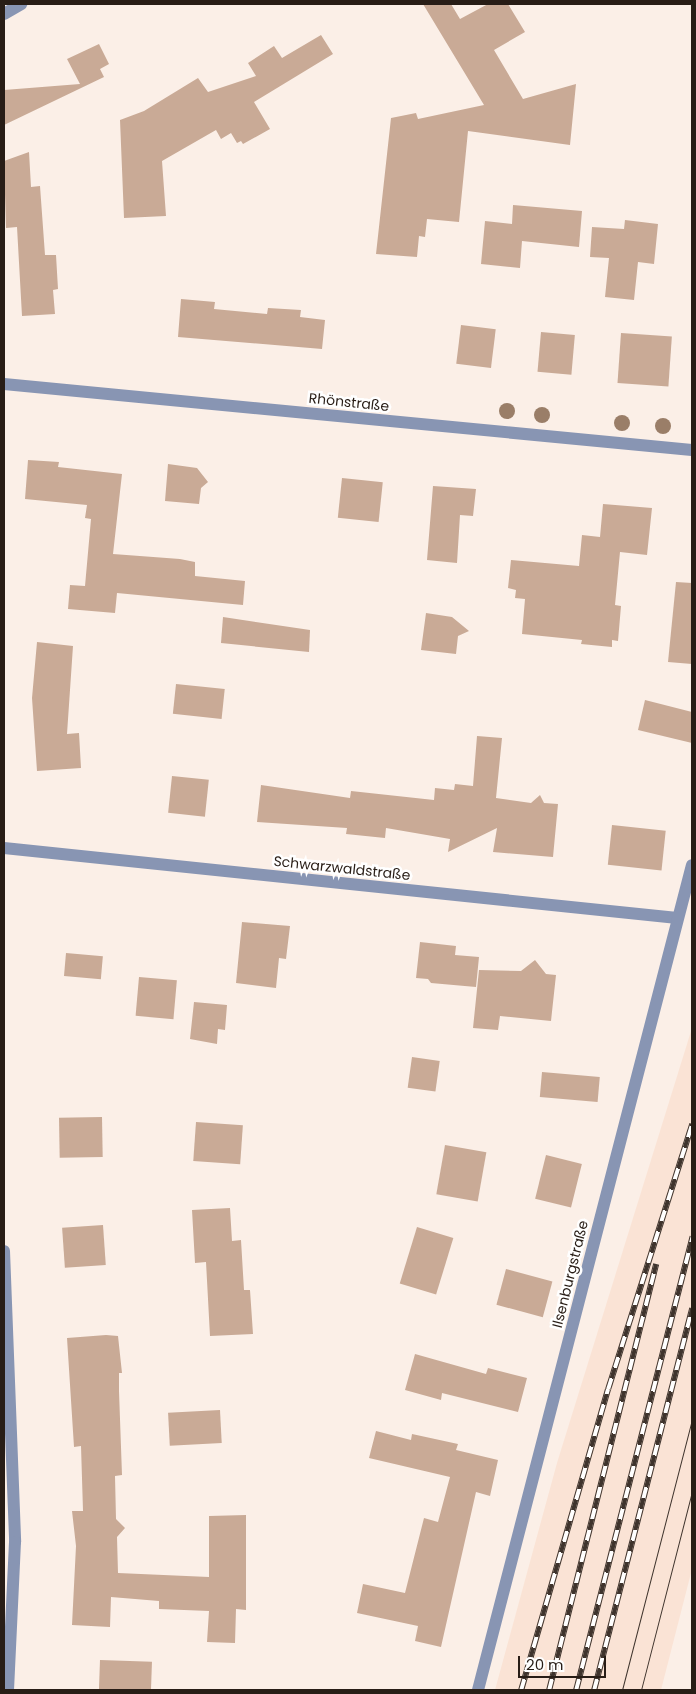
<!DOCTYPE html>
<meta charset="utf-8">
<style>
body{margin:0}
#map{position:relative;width:696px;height:1694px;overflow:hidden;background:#fbefe7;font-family:Poppins,sans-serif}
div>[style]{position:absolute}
.built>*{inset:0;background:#fae3d5}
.building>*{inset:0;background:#c9aa96;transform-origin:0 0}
.minor>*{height:12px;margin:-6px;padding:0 6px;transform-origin:6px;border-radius:6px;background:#8895b3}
.tram>*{height:1px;margin:-0.5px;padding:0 0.5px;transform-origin:0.5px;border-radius:0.5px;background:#3f342d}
.rail>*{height:5.5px;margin-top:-2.75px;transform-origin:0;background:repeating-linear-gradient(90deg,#fff 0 11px,#3f342d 0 22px);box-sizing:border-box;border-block:1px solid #3f342d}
.trees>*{width:16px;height:16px;margin:-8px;border-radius:50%;background:#9a7e68}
span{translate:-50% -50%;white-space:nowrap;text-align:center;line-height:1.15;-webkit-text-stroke:5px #fff;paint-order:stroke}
.street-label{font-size:14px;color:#281d16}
.frame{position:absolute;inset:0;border:5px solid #281d16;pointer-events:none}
.scale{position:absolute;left:518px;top:1656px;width:88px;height:22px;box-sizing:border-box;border:2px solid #281d16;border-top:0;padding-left:6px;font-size:15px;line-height:18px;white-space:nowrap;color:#281d16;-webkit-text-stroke:4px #fff;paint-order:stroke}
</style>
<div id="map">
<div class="built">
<i style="clip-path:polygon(692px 1028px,692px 1569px,661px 1690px,495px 1690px,557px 1463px)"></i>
</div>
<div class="building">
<i style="clip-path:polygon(423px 4px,451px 4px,460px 19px,488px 4px,508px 4px,525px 32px,494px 50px,523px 99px,576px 84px,570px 145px,468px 131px,459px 222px,427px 219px,425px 237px,419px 236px,417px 257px,376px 254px,391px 118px,416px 113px,418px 119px,484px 105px)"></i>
<i style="clip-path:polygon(321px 35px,333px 54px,254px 102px,270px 129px,243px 144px,241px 141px,237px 143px,231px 133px,221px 139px,216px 130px,162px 161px,166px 216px,124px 218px,120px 120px,144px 111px,198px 78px,208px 92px,256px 76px,248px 63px,274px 46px,282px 58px)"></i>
<i style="clip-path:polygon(99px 44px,109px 64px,100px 69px,104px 77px,4px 125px,4px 90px,80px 84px,67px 59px)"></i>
<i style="clip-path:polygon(29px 152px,31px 187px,40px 186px,45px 255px,56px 255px,58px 289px,53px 290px,55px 314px,22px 316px,17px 227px,6px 228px,4px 161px)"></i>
<i style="clip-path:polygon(513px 205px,582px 211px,579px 247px,522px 241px,520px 268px,481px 264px,485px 221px,512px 224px)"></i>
<i style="clip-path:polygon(625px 220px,658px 224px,654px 264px,638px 262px,634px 300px,605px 297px,609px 258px,590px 257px,592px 227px,624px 229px)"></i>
<i style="clip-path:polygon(181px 299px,215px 302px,214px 309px,267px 314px,268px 308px,301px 310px,300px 317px,325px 320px,322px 349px,178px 337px)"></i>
<i style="left:461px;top:325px;width:35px;height:39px;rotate:7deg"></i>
<i style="left:541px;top:332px;width:34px;height:40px;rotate:5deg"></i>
<i style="left:621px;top:333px;width:51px;height:50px;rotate:4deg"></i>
<i style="clip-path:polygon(28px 460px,59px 462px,58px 467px,122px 474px,113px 554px,180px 559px,195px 562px,195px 576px,245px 581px,243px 605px,117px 593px,115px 613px,68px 609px,70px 585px,85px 586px,91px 519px,85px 518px,87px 505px,25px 499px)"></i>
<i style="clip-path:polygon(168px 464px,197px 468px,208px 482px,201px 488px,199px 504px,165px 501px)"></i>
<i style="left:342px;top:478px;width:41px;height:40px;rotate:6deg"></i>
<i style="clip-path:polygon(433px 486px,476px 489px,473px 516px,460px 515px,457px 563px,427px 560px)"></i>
<i style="clip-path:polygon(603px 504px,652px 508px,647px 555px,620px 552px,615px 605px,621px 606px,618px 641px,612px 640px,612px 647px,581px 644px,582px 640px,522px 634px,525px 599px,515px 598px,516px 590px,508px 588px,511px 560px,579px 566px,582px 535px,600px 537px)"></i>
<i style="clip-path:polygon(676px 582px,692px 583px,692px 664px,668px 662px)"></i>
<i style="clip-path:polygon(426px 613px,452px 617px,469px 631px,458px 636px,456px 654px,421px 650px)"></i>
<i style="clip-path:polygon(223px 617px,310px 630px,309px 652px,221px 643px)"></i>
<i style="clip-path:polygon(37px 642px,73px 646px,67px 734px,79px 733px,81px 768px,37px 771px,32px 698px)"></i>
<i style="left:176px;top:684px;width:49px;height:30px;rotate:6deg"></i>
<i style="clip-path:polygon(645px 700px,692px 712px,692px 743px,638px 730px)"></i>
<i style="clip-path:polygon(477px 736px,502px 738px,496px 798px,531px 803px,540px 795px,544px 803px,558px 804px,553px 857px,493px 852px,497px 828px,448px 852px,450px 839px,386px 828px,385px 838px,346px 834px,347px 828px,257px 822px,261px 785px,350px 798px,351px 791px,434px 800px,435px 788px,454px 790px,455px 784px,473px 786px)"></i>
<i style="left:172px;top:776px;width:37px;height:37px;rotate:6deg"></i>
<i style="left:612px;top:825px;width:54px;height:40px;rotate:6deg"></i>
<i style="clip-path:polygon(242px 922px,290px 926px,286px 959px,279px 958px,276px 988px,236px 983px)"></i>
<i style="clip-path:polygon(420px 942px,456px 946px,455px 955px,479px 957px,476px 987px,431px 983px,428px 979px,416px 978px)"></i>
<i style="left:66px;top:953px;width:37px;height:23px;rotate:5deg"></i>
<i style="clip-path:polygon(535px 960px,546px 974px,556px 975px,551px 1021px,500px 1016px,498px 1030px,473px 1028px,479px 970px,521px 971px)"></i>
<i style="left:139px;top:977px;width:38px;height:39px;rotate:5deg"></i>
<i style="clip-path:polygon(194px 1002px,227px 1005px,225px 1030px,218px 1029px,217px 1044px,190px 1039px)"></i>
<i style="left:412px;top:1057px;width:28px;height:31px;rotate:8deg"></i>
<i style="left:542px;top:1072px;width:58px;height:25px;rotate:5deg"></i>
<i style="left:102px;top:1117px;width:40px;height:43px;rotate:89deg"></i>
<i style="left:196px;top:1122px;width:47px;height:39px;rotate:4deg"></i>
<i style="left:445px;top:1145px;width:42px;height:50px;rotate:10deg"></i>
<i style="left:546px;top:1155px;width:37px;height:45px;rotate:14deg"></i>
<i style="clip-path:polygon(230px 1208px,232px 1241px,241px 1240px,244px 1290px,250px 1290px,253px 1334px,210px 1336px,206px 1262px,195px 1263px,192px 1210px)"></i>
<i style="left:103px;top:1225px;width:40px;height:41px;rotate:86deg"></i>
<i style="left:417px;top:1227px;width:38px;height:59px;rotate:17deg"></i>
<i style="left:506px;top:1269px;width:48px;height:37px;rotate:15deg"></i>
<i style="clip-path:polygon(106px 1335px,118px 1336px,122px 1373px,119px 1373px,119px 1391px,122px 1475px,115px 1476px,116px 1519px,125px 1528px,117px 1537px,118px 1573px,209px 1577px,209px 1516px,246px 1515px,246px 1610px,236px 1609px,235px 1643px,207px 1642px,209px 1611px,159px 1609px,159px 1601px,111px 1597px,110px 1627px,72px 1625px,76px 1546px,72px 1511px,83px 1511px,81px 1446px,74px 1447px,67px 1338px)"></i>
<i style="clip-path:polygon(415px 1354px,486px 1374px,488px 1368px,527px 1378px,518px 1412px,442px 1393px,441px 1400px,405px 1390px)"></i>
<i style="left:220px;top:1410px;width:33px;height:52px;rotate:87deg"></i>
<i style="clip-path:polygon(376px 1431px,411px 1440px,412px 1434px,458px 1444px,456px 1450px,498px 1460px,490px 1496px,476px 1492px,441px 1647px,415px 1641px,418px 1626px,357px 1613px,363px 1584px,405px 1593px,424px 1518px,438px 1522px,450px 1477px,369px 1458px)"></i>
<i style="left:100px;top:1660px;width:52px;height:30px;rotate:2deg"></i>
</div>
<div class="minor">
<i style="left:4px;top:14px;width:20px;rotate:-30deg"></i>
<i style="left:4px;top:384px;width:691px;rotate:5.48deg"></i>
<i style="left:4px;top:848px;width:677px;rotate:5.94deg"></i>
<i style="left:4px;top:1251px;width:291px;rotate:87.8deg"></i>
<i style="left:15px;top:1542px;width:148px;rotate:92.7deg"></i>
<i style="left:478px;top:1690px;width:852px;rotate:-75.46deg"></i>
</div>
<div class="tram">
<i style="left:622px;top:1690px;width:280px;rotate:-75.5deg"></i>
<i style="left:641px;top:1690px;width:205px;rotate:-75.6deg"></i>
</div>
<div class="rail">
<i style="left:521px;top:1690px;width:313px;rotate:-73.9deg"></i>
<i style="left:608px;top:1389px;width:278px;rotate:-72.4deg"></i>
<i style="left:549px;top:1690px;width:439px;rotate:-75.9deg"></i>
<i style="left:576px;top:1690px;width:468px;rotate:-75.6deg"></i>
<i style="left:594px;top:1690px;width:394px;rotate:-75.6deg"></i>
</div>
<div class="trees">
<i style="left:507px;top:411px"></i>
<i style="left:542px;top:415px"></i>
<i style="left:622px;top:423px"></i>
<i style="left:663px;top:426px"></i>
</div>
<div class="street-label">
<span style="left:349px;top:402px;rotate:6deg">Rhönstraße</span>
<span style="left:342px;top:868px;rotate:6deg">Schwarzwaldstraße</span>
<span style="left:570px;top:1274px;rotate:-76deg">Ilsenburgstraße</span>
</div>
<div class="frame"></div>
<div class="scale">20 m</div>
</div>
